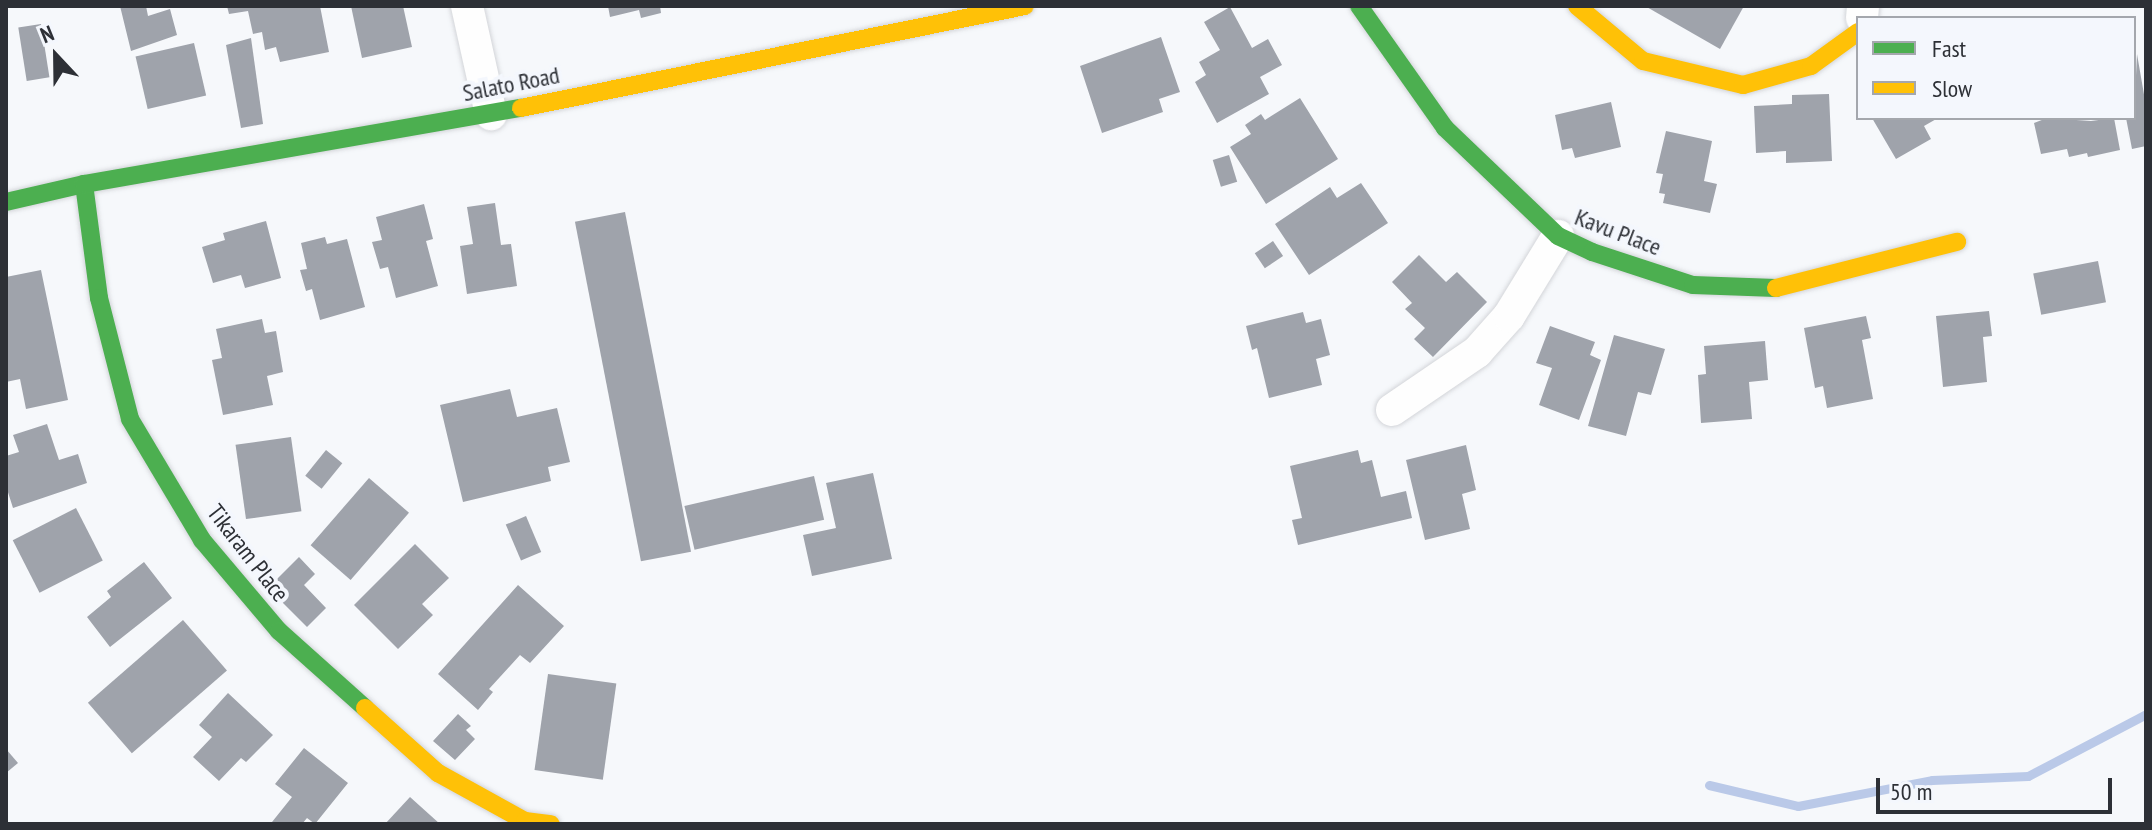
<!DOCTYPE html>
<style>
body{margin:0}
#map{position:relative;width:2152px;height:830px;overflow:hidden;background:#f6f8fb;font-family:"PT Sans Narrow",sans-serif}
div>[style]{position:absolute}
.stream>*{height:9px;margin:-4.5px;padding:0 4.5px;transform-origin:4.5px;border-radius:4.5px;background:#bac9e8}
.building>*{inset:0;background:#9fa3ab;transform-origin:0 0}
.roads{filter:drop-shadow(0 0 2px #d3d5d9) drop-shadow(0 0 2px #d3d5d9)}
.street>*{height:32px;margin:-16px;padding:0 16px;transform-origin:16px;border-radius:16px;background:#fefefe}
.fast>*{height:18px;margin:-9px;padding:0 9px;transform-origin:9px;border-radius:9px;background:#4caf50}
.slow>*{height:18px;margin:-9px;padding:0 9px;transform-origin:9px;border-radius:9px;background:#ffc107}
span{translate:-50% -50%;white-space:nowrap;text-align:center;line-height:1.15;-webkit-text-stroke:8px #f4f7fd;paint-order:stroke}
.street-label{font-size:24px;color:#2d3036}
.frame{position:absolute;inset:0;border:8px solid #2d3036;pointer-events:none}
.legend{position:absolute;left:1856px;top:16px;width:280px;height:104px;box-sizing:border-box;background:#f4f7fd;border:2px solid #a4a7ad;margin:0;padding:10px 14px;list-style:none;font-size:24px;color:#2d3036}
.legend li{display:flex;align-items:center;gap:16px;height:40px}
.legend b{width:40px;border:2px solid #a4a7ad}
.north{position:absolute;left:16px;top:16px;width:80px;height:80px;-webkit-text-stroke:6px #f4f7fd;paint-order:stroke;rotate:338deg;font-size:22px;font-weight:700;line-height:32px;text-align:center;color:#2d3036}
.north::after{content:'';display:block;margin:auto;width:28px;height:36px;background:#2d3036;clip-path:polygon(50% 0,100% 100%,50% 72%,0 100%)}
.scale{position:absolute;left:1876px;top:778px;width:236px;height:36px;box-sizing:border-box;border:4px solid #2d3036;border-top:0;padding-left:10px;font-size:24px;line-height:28px;white-space:nowrap;color:#2d3036;-webkit-text-stroke:6px #f4f7fd;paint-order:stroke}
</style>
<div id="map">
<div class="stream">
<i style="left:1709px;top:785px;width:91px;rotate:13.3deg"></i>
<i style="left:1798px;top:806px;width:136px;rotate:-11deg"></i>
<i style="left:1932px;top:780px;width:96px;rotate:-2.4deg"></i>
<i style="left:2028px;top:776px;width:133px;rotate:-27.7deg"></i>
</div>
<div class="building">
<i style="clip-path:polygon(120px 6px,146px 6px,148px 16px,170px 9px,177px 35px,131px 51px)"></i>
<i style="clip-path:polygon(227px 6px,320px 6px,329px 52px,280px 62px,276px 47px,265px 50px,262px 32px,253px 34px,248px 11px,229px 14px)"></i>
<i style="clip-path:polygon(351px 6px,403px 6px,412px 47px,362px 58px)"></i>
<i style="clip-path:polygon(608px 6px,660px 6px,661px 13px,641px 18px,639px 10px,610px 17px)"></i>
<i style="clip-path:polygon(1645px 6px,1744px 6px,1720px 49px)"></i>
<i style="clip-path:polygon(1230px 7px,1252px 48px,1268px 39px,1282px 65px,1260px 77px,1269px 94px,1217px 123px,1195px 82px,1206px 75px,1199px 62px,1220px 50px,1204px 22px)"></i>
<i style="left:41px;top:24px;width:54px;height:23px;rotate:81deg"></i>
<i style="clip-path:polygon(1161px 37px,1180px 92px,1159px 99px,1163px 112px,1102px 133px,1080px 66px)"></i>
<i style="clip-path:polygon(251px 38px,263px 124px,241px 128px,226px 45px)"></i>
<i style="left:194px;top:43px;width:54px;height:60px;rotate:77deg"></i>
<i style="clip-path:polygon(2137px 54px,2146px 106px,2146px 146px,2132px 149px,2126px 118px,2134px 118px)"></i>
<i style="clip-path:polygon(1829px 94px,1832px 161px,1786px 163px,1786px 151px,1756px 153px,1754px 106px,1792px 104px,1792px 95px)"></i>
<i style="clip-path:polygon(1300px 98px,1338px 159px,1266px 204px,1230px 147px,1251px 134px,1245px 125px,1261px 114px,1265px 120px)"></i>
<i style="clip-path:polygon(1611px 102px,1621px 147px,1575px 158px,1572px 148px,1562px 150px,1555px 115px)"></i>
<i style="clip-path:polygon(1872px 118px,1938px 118px,1924px 126px,1931px 139px,1896px 159px)"></i>
<i style="clip-path:polygon(2047px 118px,2091px 121px,2114px 118px,2120px 150px,2088px 157px,2087px 153px,2069px 157px,2067px 149px,2041px 154px,2034px 123px)"></i>
<i style="clip-path:polygon(1666px 131px,1712px 141px,1704px 181px,1717px 184px,1710px 213px,1663px 203px,1665px 194px,1659px 193px,1663px 174px,1656px 173px)"></i>
<i style="left:1229px;top:155px;width:28px;height:17px;rotate:73deg"></i>
<i style="clip-path:polygon(1361px 183px,1388px 223px,1309px 275px,1275px 224px,1330px 187px,1337px 198px)"></i>
<i style="clip-path:polygon(495px 203px,501px 245px,511px 244px,517px 286px,467px 294px,460px 246px,473px 244px,467px 207px)"></i>
<i style="clip-path:polygon(424px 204px,433px 239px,426px 241px,438px 286px,396px 298px,388px 267px,380px 269px,372px 242px,382px 240px,376px 217px)"></i>
<i style="left:625px;top:212px;width:346px;height:51px;rotate:79deg"></i>
<i style="clip-path:polygon(266px 221px,281px 278px,245px 288px,241px 275px,213px 283px,202px 247px,225px 240px,223px 233px)"></i>
<i style="clip-path:polygon(325px 237px,327px 244px,347px 239px,365px 307px,320px 320px,312px 289px,306px 291px,300px 270px,307px 269px,301px 243px)"></i>
<i style="left:1273px;top:241px;width:18px;height:22px;rotate:56deg"></i>
<i style="clip-path:polygon(1419px 255px,1446px 282px,1457px 272px,1487px 302px,1433px 357px,1414px 339px,1425px 328px,1405px 309px,1412px 303px,1392px 282px)"></i>
<i style="left:2098px;top:261px;width:42px;height:66px;rotate:79deg"></i>
<i style="clip-path:polygon(41px 270px,68px 400px,26px 409px,20px 379px,6px 382px,6px 277px)"></i>
<i style="clip-path:polygon(1989px 311px,1992px 336px,1983px 337px,1987px 382px,1943px 387px,1936px 316px)"></i>
<i style="clip-path:polygon(1303px 312px,1306px 323px,1321px 319px,1330px 355px,1316px 359px,1322px 385px,1269px 398px,1257px 348px,1252px 350px,1246px 326px)"></i>
<i style="clip-path:polygon(1866px 316px,1871px 338px,1862px 340px,1873px 399px,1827px 408px,1823px 386px,1815px 388px,1804px 328px)"></i>
<i style="clip-path:polygon(262px 319px,265px 333px,276px 331px,283px 372px,267px 376px,273px 405px,223px 415px,212px 360px,222px 358px,216px 329px)"></i>
<i style="clip-path:polygon(1550px 326px,1595px 342px,1590px 355px,1601px 360px,1579px 420px,1539px 405px,1552px 368px,1536px 363px)"></i>
<i style="clip-path:polygon(1614px 335px,1665px 349px,1651px 395px,1638px 392px,1626px 436px,1588px 426px)"></i>
<i style="clip-path:polygon(1765px 341px,1768px 380px,1749px 382px,1752px 419px,1701px 423px,1698px 375px,1706px 374px,1704px 346px)"></i>
<i style="clip-path:polygon(510px 389px,517px 417px,557px 408px,570px 462px,548px 467px,551px 481px,463px 502px,440px 405px)"></i>
<i style="clip-path:polygon(47px 424px,59px 460px,78px 454px,87px 483px,13px 508px,6px 486px,6px 456px,19px 452px,13px 435px)"></i>
<i style="left:291px;top:437px;width:75px;height:56px;rotate:82deg"></i>
<i style="clip-path:polygon(1466px 445px,1476px 490px,1462px 494px,1470px 529px,1425px 540px,1406px 460px)"></i>
<i style="left:326px;top:450px;width:21px;height:33px;rotate:39deg"></i>
<i style="clip-path:polygon(1358px 450px,1361px 463px,1372px 460px,1381px 497px,1406px 491px,1412px 518px,1298px 545px,1292px 520px,1302px 518px,1290px 466px)"></i>
<i style="clip-path:polygon(873px 473px,892px 559px,812px 576px,803px 535px,836px 528px,826px 483px)"></i>
<i style="left:814px;top:476px;width:45px;height:133px;rotate:77deg"></i>
<i style="left:369px;top:478px;width:53px;height:89px;rotate:41deg"></i>
<i style="left:76px;top:508px;width:59px;height:71px;rotate:63deg"></i>
<i style="left:526px;top:516px;width:39px;height:22px;rotate:67deg"></i>
<i style="clip-path:polygon(415px 544px,449px 578px,422px 604px,433px 615px,398px 649px,354px 605px)"></i>
<i style="clip-path:polygon(299px 557px,315px 574px,304px 585px,326px 608px,307px 627px,275px 595px,283px 587px,276px 580px)"></i>
<i style="clip-path:polygon(144px 562px,172px 598px,110px 647px,87px 617px,111px 597px,107px 591px)"></i>
<i style="clip-path:polygon(518px 585px,564px 626px,530px 663px,520px 655px,489px 689px,493px 692px,478px 710px,438px 674px)"></i>
<i style="left:183px;top:620px;width:67px;height:126px;rotate:49deg"></i>
<i style="left:548px;top:674px;width:69px;height:97px;rotate:8deg"></i>
<i style="clip-path:polygon(228px 693px,273px 735px,246px 762px,241px 758px,219px 781px,193px 757px,212px 737px,199px 725px)"></i>
<i style="clip-path:polygon(458px 714px,471px 726px,466px 730px,475px 739px,455px 760px,433px 741px)"></i>
<i style="clip-path:polygon(304px 748px,348px 783px,315px 824px,307px 818px,302px 824px,274px 824px,272px 822px,292px 797px,275px 784px)"></i>
<i style="clip-path:polygon(6px 749px,18px 763px,6px 773px)"></i>
<i style="clip-path:polygon(410px 797px,440px 824px,385px 824px)"></i>
</div>
<div class="roads">
<div class="street">
<i style="left:467px;top:6px;width:111px;rotate:77.5deg"></i>
<i style="left:1862px;top:18px;width:12px;rotate:-85deg"></i>
<i style="left:1392px;top:410px;width:103px;rotate:-34.3deg"></i>
<i style="left:1477px;top:352px;width:48px;rotate:-48.4deg"></i>
<i style="left:1509px;top:316px;width:94px;rotate:-58.5deg"></i>
</div>
<div class="fast">
<i style="left:1359px;top:6px;width:149px;rotate:54.8deg"></i>
<i style="left:1445px;top:128px;width:156px;rotate:43.7deg"></i>
<i style="left:1558px;top:236px;width:38px;rotate:25deg"></i>
<i style="left:1592px;top:252px;width:106px;rotate:18.1deg"></i>
<i style="left:1693px;top:285px;width:83px;rotate:2.1deg"></i>
<i style="left:84px;top:184px;width:115px;rotate:82.5deg"></i>
<i style="left:99px;top:298px;width:125px;rotate:75.6deg"></i>
<i style="left:130px;top:419px;width:141px;rotate:59.2deg"></i>
<i style="left:202px;top:540px;width:119px;rotate:49.8deg"></i>
<i style="left:279px;top:631px;width:115px;rotate:41.8deg"></i>
<i style="left:6px;top:202px;width:80px;rotate:-13deg"></i>
<i style="left:84px;top:184px;width:444px;rotate:-9.9deg"></i>
</div>
<div class="slow">
<i style="left:1577px;top:6px;width:86px;rotate:39.8deg"></i>
<i style="left:1643px;top:61px;width:103px;rotate:13.5deg"></i>
<i style="left:1743px;top:85px;width:71px;rotate:-15.6deg"></i>
<i style="left:1811px;top:66px;width:58px;rotate:-35.9deg"></i>
<i style="left:521px;top:108px;width:514px;rotate:-11.44deg"></i>
<i style="left:1776px;top:288px;width:187px;rotate:-14.3deg"></i>
<i style="left:365px;top:708px;width:98px;rotate:41.7deg"></i>
<i style="left:438px;top:773px;width:99px;rotate:28.9deg"></i>
<i style="left:525px;top:821px;width:26px;rotate:7deg"></i>
</div>
</div>
<div class="street-label">
<span style="left:511px;top:84px;rotate:-11deg">Salato Road</span>
<span style="left:1618px;top:232px;rotate:21deg">Kavu Place</span>
<span style="left:248px;top:553px;rotate:52deg">Tikaram Place</span>
</div>
<div class="frame"></div>
<ul class="legend">
<li><b style="height:10px;background:#4caf50"></b>Fast</li>
<li><b style="height:10px;background:#ffc107"></b>Slow</li>
</ul>
<div class="north">N</div>
<div class="scale">50 m</div>
</div>
